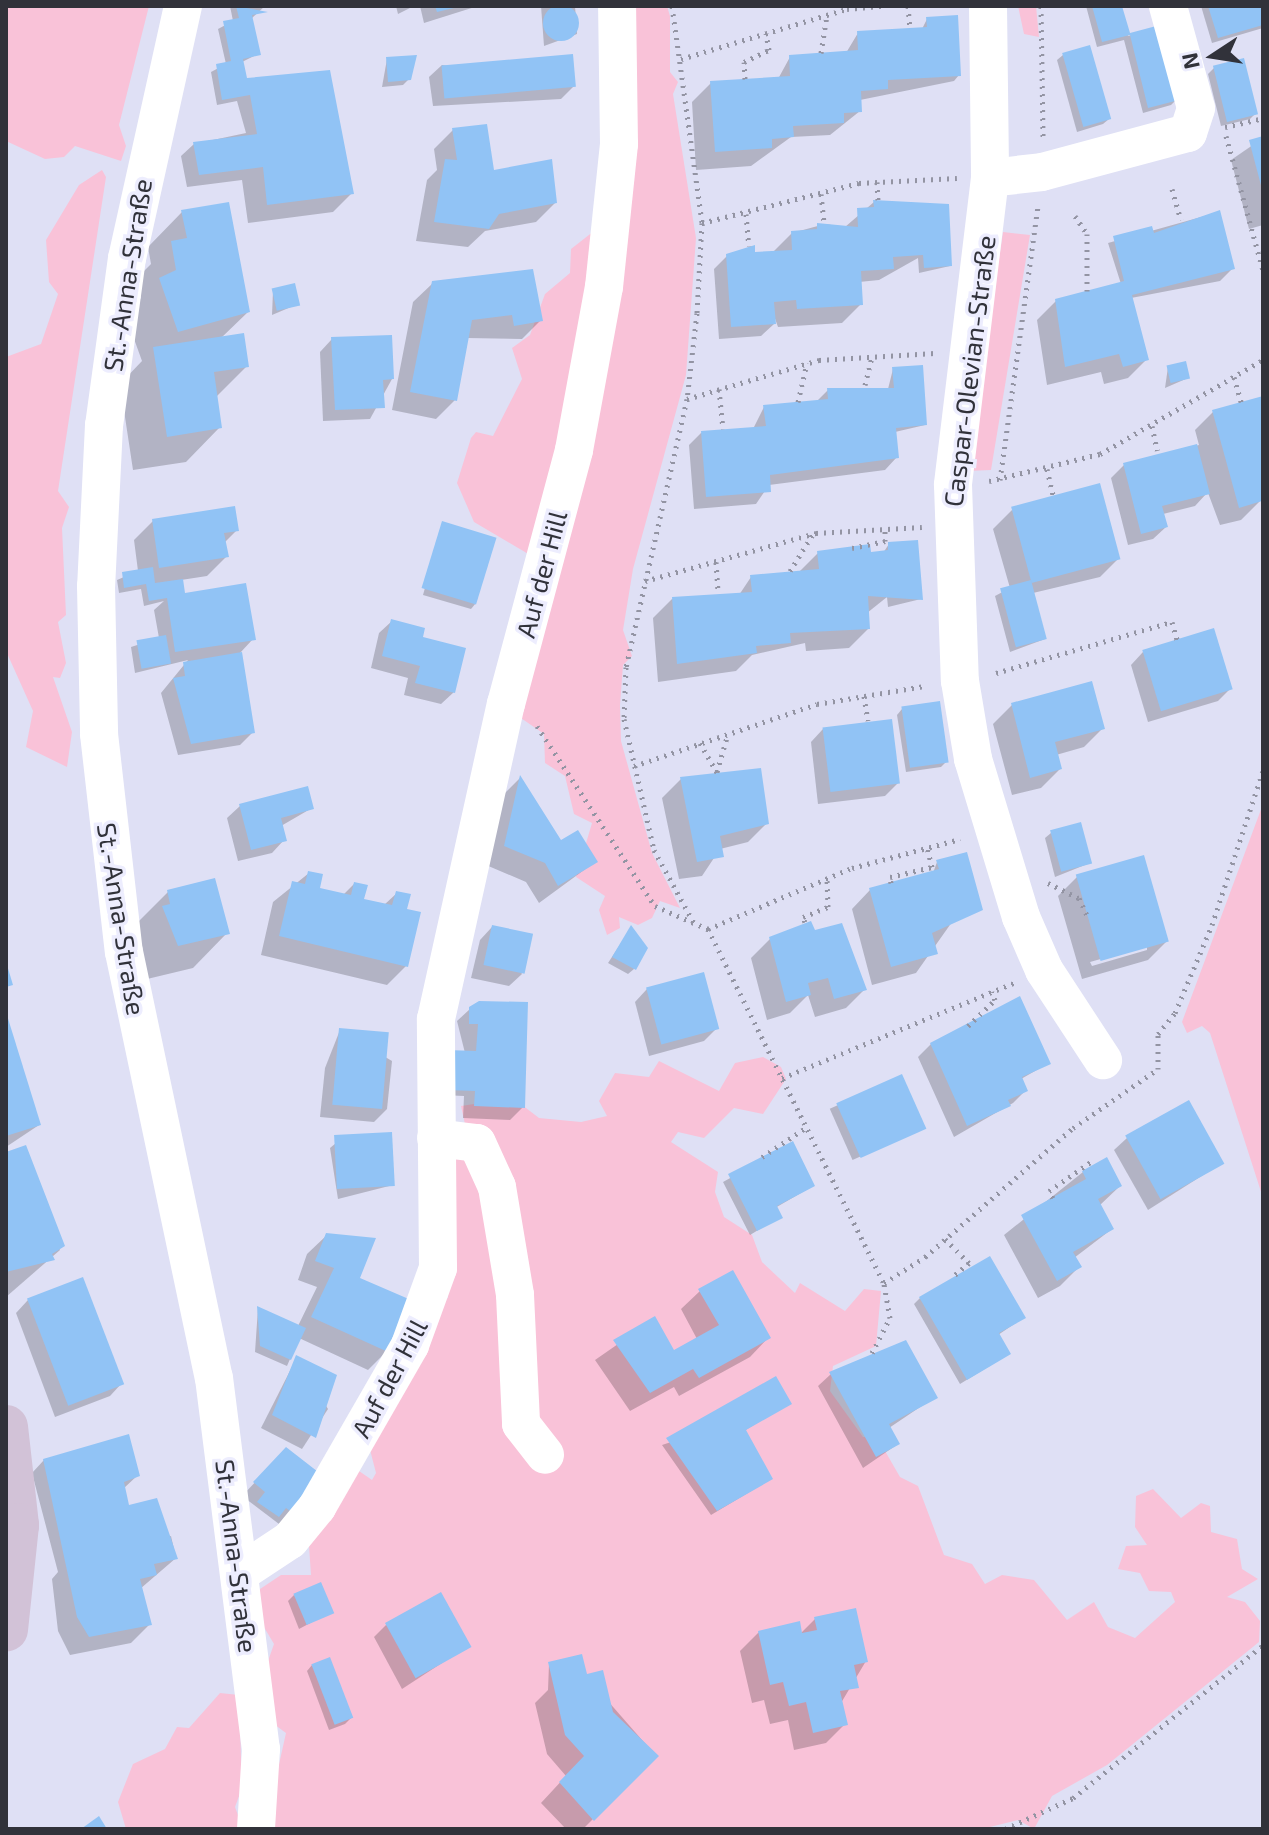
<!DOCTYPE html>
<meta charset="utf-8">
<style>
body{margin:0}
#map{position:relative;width:1269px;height:1835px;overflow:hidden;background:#dfe0f5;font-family:"Exo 2",sans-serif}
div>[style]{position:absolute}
.green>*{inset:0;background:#f9c2d8}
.shadow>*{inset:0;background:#0003;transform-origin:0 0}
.building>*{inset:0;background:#91c3f5;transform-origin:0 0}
.round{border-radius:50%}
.path>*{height:5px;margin-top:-2.5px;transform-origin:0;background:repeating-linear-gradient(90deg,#9394a3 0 2px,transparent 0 8px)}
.street>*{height:38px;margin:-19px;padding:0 19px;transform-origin:19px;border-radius:19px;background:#fff}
.secondary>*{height:44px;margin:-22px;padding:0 22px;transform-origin:22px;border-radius:22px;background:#d2c2d7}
span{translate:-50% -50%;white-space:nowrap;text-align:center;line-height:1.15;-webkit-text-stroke:7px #ededfe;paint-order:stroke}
.street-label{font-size:26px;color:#31323a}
.frame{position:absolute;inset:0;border:8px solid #31323a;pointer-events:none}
.north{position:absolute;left:1173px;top:16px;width:80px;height:80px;-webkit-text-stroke:6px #ededfe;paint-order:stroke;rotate:258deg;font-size:22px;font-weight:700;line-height:32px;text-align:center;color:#31323a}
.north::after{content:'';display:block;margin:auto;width:28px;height:36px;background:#31323a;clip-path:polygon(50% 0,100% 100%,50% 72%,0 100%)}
</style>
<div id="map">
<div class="green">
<i style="clip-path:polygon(6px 6px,149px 6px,119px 125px,126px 146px,121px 161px,75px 146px,64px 157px,45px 159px,6px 141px)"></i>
<i style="clip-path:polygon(623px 6px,667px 6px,670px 16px,670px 72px,678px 82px,673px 94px,696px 238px,686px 375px,633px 569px,623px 630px,632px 656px,623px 665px,620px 705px,621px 741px,652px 853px,680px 908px,660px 901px,652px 918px,638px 925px,619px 917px,620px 928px,607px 935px,599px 910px,605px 896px,576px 877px,592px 823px,574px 814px,565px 776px,545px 763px,544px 734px,518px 716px,530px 555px,474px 522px,457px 483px,471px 438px,476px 432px,493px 436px,522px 379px,512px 348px,530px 335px,545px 294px,570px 273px,571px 249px,594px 231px)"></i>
<i style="clip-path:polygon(1018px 6px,1036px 6px,1039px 37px,1024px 34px)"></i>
<i style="clip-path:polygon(102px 170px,106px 177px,58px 491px,69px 507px,62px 528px,66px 615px,58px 622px,66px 663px,60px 678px,53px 677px,72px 732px,67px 767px,26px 747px,33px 711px,6px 651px,6px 357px,41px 344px,58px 294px,49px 282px,46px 240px,79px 185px)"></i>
<i style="clip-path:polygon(1003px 232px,1030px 235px,991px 470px,968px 471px)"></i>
<i style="clip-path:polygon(1263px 804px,1263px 1198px,1210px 1033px,1202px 1026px,1187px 1033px,1182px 1022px)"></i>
<i style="clip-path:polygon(763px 1057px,781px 1067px,786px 1079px,763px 1114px,734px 1108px,704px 1138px,678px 1132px,671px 1142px,718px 1172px,715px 1192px,724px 1217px,752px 1235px,762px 1262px,795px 1293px,800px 1283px,845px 1311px,864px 1289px,881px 1291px,876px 1346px,833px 1366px,830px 1391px,863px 1437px,877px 1437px,900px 1477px,918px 1486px,944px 1555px,972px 1564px,985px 1584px,1002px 1575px,1034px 1580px,1067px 1620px,1094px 1602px,1108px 1627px,1135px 1638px,1175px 1602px,1171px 1592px,1149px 1591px,1140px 1573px,1118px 1569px,1126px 1546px,1147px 1545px,1135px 1527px,1136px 1496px,1153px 1489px,1181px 1518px,1201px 1503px,1210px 1506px,1211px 1532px,1237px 1539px,1242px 1569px,1258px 1579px,1227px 1597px,1245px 1602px,1260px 1621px,1259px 1642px,1107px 1765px,1052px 1796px,1034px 1829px,1018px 1820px,982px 1829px,276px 1829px,269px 1809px,286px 1733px,271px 1722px,262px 1678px,274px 1644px,255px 1612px,260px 1589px,281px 1575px,311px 1575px,309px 1546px,359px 1471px,372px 1480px,376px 1473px,367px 1438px,438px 1302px,448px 1298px,437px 1206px,466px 1129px,461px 1106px,513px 1098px,539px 1118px,581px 1122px,607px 1116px,599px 1101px,615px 1073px,649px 1077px,659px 1061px,719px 1091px,735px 1063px)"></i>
<i style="clip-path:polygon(220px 1693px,239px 1695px,242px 1788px,235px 1807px,243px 1829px,126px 1829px,118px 1802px,133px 1764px,165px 1749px,177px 1727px,189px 1728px)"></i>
</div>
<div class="shadow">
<i style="clip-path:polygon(230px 6px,265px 6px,251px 19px,258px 54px,242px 62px,246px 82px,352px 193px,333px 212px,248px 223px,242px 180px,187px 187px,181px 156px,194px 144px,246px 133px,237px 101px,217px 105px,211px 72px,226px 64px,218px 29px,233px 21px)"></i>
<i style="clip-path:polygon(396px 6px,414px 6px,398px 14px)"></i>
<i style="clip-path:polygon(420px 6px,478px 6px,424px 23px)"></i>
<i style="clip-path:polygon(541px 6px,575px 6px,577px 34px,544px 46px)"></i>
<i style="clip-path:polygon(1086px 6px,1120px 6px,1128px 36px,1158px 28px,1177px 99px,1171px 105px,1143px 113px,1124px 40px,1097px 47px)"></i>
<i style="clip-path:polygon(1201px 6px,1263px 6px,1263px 28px,1212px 43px)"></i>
<i style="clip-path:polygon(927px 19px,959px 75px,954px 81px,860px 100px,860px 111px,830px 135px,791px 137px,751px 166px,696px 170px,692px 102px,711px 83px,778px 79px,790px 57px,846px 53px,858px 33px,922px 29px)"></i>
<i style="clip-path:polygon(1063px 55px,1109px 119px,1103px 124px,1077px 132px,1057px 60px)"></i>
<i style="clip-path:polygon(387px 59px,409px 79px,403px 85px,382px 87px)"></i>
<i style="clip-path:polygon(442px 65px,574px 86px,561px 99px,433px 106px,429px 77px)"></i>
<i style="clip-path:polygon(1214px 68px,1256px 113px,1250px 119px,1221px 126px,1208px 74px)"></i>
<i style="clip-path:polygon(453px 130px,492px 172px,555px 203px,536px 222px,485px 231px,468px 247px,416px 241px,427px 180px,437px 170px,434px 149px)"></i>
<i style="clip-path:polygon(1263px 138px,1263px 225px,1249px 229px,1231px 160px)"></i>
<i style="clip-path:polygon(874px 202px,950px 266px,919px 273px,918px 258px,879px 280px,859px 282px,861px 304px,842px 323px,778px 327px,773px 313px,774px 324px,761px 336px,719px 339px,714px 269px,727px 256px,773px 252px,792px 233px,825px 224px,845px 227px)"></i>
<i style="clip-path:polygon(182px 212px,248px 312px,220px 339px,247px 366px,216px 397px,220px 427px,186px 462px,133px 470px,120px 384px,142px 361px,125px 314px,141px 298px,138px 277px,151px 264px,148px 247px)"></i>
<i style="clip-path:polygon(1219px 212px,1233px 268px,1220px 281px,1131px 298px,1147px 359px,1128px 378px,1104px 384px,1101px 372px,1047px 385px,1037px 320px,1056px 301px,1121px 284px,1108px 243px)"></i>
<i style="clip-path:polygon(433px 283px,541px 320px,522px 339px,467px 338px,455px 400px,436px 419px,392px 410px,413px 302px)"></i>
<i style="clip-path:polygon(273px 291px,298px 304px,272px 315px)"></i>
<i style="clip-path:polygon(332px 339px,392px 379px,370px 419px,323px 421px,320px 352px)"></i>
<i style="clip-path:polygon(1168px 367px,1188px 378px,1165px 388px)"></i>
<i style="clip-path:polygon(893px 369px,925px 425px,895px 432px,897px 457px,885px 470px,769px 485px,756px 504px,694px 509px,689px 445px,701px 433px,753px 429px,764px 407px,816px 402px,828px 390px,888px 389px)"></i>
<i style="clip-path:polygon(1263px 398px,1260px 501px,1241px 520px,1220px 525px,1204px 482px,1207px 493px,1195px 506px,1163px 514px,1166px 527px,1153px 539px,1128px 545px,1111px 478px,1124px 465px,1199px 445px,1195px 430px,1214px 411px)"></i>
<i style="clip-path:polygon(1012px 510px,1119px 558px,1100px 577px,1033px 593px,1045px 639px,1010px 652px,995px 596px,1010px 588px,993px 529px)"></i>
<i style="clip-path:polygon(153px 521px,237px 530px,224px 543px,226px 557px,207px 576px,181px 580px,183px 592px,253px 639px,240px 653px,253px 732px,240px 745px,178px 755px,161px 693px,188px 660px,135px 673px,131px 647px,159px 638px,154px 610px,164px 601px,144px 606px,141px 589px,119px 593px,117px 580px,138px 571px,134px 540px)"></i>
<i style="clip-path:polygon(443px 523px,476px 603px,471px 609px,423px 595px)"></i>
<i style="clip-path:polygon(889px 544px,921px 599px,888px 607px,887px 597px,867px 613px,868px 629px,849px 648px,806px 651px,805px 643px,752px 655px,736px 671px,658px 682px,653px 618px,672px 599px,739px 595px,751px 577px,799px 572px,818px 553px,883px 553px)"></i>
<i style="clip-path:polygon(392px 621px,454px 692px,441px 704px,404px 695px,408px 678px,371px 668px,379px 633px)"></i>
<i style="clip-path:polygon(1143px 652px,1231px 688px,1218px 701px,1148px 722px,1131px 665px)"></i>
<i style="clip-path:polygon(1012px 705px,1103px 728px,1084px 747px,1056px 755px,1060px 769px,1041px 788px,1012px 795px,993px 724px)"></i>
<i style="clip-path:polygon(902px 709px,947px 761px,941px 767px,906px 772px,897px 715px)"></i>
<i style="clip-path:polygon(823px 729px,898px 783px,885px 796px,818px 804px,811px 742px)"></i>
<i style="clip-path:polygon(520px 778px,560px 843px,595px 862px,539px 903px,526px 882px,486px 865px,502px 796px)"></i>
<i style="clip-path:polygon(681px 779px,767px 823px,748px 842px,720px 849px,702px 876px,679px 879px,662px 798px)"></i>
<i style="clip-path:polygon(240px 806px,312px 808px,281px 826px,284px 840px,272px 853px,238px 861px,227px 818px)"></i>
<i style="clip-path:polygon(1051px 833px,1090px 863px,1055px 877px,1045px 838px)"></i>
<i style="clip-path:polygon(937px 862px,981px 909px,952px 922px,916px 973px,872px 985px,852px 909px,870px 890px,933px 873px)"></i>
<i style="clip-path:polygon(309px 873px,317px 889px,343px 895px,354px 884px,362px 900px,384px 905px,397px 893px,405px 910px,406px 966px,387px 985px,261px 955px,273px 902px)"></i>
<i style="clip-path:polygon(evenodd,1077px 877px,1167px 941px,1148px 960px,1082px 979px,1058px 896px,1077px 877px,1147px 946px,1147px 950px,1092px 966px,1090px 962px,1147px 946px)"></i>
<i style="clip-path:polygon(168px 892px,227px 933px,193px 968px,143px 980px,133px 927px)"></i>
<i style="clip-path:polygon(492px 927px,522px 974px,509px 986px,471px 978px,480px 940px)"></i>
<i style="clip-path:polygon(631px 928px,634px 969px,628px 974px,608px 963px)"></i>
<i style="clip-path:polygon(813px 933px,865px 989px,846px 1008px,815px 1017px,808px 995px,790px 1013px,767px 1020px,751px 958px,770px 939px)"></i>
<i style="clip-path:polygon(647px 989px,717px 1028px,704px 1041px,649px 1056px,635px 1002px)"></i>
<i style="clip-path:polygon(470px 1009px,523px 1107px,510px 1120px,463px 1118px,464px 1096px,441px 1095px,465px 1053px,457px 1021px)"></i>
<i style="clip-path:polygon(6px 1016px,39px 1125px,6px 1147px)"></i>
<i style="clip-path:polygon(340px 1030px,392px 1061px,387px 1109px,374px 1122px,320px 1117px,325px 1068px)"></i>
<i style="clip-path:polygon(931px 1044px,1049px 1063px,1021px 1079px,1026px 1090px,1013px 1103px,954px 1137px,918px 1057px)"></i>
<i style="left:901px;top:1077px;width:56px;height:78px;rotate:66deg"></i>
<i style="clip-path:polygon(1127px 1138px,1222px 1163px,1148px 1210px,1114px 1150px)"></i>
<i style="clip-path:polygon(336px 1143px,393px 1185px,338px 1199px,330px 1148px)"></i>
<i style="clip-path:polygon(792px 1144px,813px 1186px,775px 1208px,780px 1217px,750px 1235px,723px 1182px)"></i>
<i style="clip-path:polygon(25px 1148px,60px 1250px,6px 1297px,6px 1154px)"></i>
<i style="clip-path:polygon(1083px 1172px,1120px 1186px,1099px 1206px,1112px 1229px,1074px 1258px,1079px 1267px,1060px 1286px,1038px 1298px,1004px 1235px)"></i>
<i style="clip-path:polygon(327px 1235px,357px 1279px,387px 1351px,368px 1370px,299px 1338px,287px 1366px,255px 1352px,258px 1308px,298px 1326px,317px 1287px,298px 1280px,307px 1254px)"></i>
<i style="clip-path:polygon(700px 1291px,768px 1338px,750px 1357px,679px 1396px,674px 1387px,630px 1411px,595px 1360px,654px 1319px,673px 1353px,697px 1339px,681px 1309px)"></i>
<i style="clip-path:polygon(920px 1298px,1023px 1318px,998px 1335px,1009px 1354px,960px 1384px,914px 1304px)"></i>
<i style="clip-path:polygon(28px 1300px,122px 1383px,110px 1396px,55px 1417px,16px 1313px)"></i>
<i style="clip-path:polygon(297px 1357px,328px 1409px,302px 1449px,261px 1428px)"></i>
<i style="clip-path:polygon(831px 1374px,935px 1397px,889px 1428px,898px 1444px,863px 1468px,818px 1386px)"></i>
<i style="clip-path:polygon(789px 1403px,744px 1431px,771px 1479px,711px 1515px,662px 1445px)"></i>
<i style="clip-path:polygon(286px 1450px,291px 1512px,279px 1524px,242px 1496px)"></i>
<i style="clip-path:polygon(44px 1460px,138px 1475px,123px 1489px,128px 1508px,159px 1539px,171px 1536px,176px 1558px,140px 1589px,150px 1624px,131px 1643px,70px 1655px,58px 1631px,52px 1579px,58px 1572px,32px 1473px)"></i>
<i style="clip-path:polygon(294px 1595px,331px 1612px,299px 1629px,288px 1601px)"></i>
<i style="clip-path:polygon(815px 1619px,866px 1661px,841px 1703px,845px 1724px,826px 1743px,794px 1750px,788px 1720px,770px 1724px,764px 1700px,752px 1703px,740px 1651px,759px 1632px,800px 1634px)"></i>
<i style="clip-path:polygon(386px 1625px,468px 1646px,402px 1689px,374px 1637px)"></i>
<i style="clip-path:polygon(549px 1664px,586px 1676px,656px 1756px,583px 1829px,566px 1829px,541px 1803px,566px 1776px,547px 1754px,535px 1703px,548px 1690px)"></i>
<i style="clip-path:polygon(312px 1665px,351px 1718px,345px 1724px,329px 1730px,307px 1671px)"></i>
</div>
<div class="building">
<i class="round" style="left:543px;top:5px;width:36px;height:36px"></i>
<i style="clip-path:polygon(236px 6px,268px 12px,252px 15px,261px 55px,243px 59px,247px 78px,330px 70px,354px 194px,267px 205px,263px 167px,199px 175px,193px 142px,257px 134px,250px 95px,222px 100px,216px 64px,231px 61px,223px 21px,239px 18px)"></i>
<i style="clip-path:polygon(435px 6px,458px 6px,458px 7px,437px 12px)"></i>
<i style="clip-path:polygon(1092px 6px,1122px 6px,1130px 33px,1160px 25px,1179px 100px,1148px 108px,1130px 35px,1102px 42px)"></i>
<i style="clip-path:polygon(1208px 6px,1263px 6px,1263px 25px,1218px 38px)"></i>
<i style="clip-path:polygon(958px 15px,961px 76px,888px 80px,888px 89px,861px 91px,862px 112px,844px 113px,844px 123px,793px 126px,794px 137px,772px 139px,772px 148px,715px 152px,710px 81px,790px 76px,789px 55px,858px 50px,857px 31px,927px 27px,926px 17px)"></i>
<i style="left:1090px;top:45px;width:77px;height:29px;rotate:74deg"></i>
<i style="left:573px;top:54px;width:33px;height:132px;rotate:85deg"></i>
<i style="clip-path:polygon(417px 55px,411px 80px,388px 82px,386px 57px)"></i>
<i style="left:1244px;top:58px;width:58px;height:32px;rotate:76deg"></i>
<i style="clip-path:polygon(487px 124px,494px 170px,552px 159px,557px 203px,499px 214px,489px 229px,434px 222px,445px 159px,457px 160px,452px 128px)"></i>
<i style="clip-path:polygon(1263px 136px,1263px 189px,1262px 189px,1249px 140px)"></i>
<i style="clip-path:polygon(873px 200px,949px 204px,952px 266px,924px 268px,923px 255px,893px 257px,894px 269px,861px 271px,863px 305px,797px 309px,796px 300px,774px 302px,776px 324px,731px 327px,726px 254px,755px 245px,755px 252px,792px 250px,791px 231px,817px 229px,817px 223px,858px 227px,857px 208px,874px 207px)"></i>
<i style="clip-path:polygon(229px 202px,250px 312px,178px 332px,159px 278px,176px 270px,171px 241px,187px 238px,181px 210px)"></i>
<i style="clip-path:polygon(1220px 210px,1235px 269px,1132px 295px,1149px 360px,1123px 367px,1119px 354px,1065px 367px,1055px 299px,1124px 281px,1113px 236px,1152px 226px,1154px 233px)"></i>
<i style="clip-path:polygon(533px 269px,543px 321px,514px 326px,512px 315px,472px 320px,457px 401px,410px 392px,432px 281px)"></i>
<i style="left:295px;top:283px;width:23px;height:24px;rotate:77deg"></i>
<i style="clip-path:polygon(244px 333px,249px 367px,214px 372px,222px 428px,167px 437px,153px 347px)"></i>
<i style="clip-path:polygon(392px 335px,394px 379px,383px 380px,385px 408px,335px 410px,331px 337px)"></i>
<i style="left:1186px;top:361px;width:18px;height:20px;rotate:77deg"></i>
<i style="clip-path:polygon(923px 365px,927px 425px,896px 428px,899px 458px,770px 475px,771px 492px,706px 497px,701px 431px,766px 426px,763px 405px,828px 399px,827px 388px,894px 388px,892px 367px)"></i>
<i style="clip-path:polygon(1263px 396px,1262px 501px,1239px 508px,1212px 410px)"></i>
<i style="clip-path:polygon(1197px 444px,1210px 494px,1162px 506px,1168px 527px,1141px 534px,1123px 463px)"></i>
<i style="left:1100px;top:483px;width:79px;height:92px;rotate:75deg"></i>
<i style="clip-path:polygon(235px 506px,239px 531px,224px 533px,229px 557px,159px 568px,152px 519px)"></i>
<i style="left:442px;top:521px;width:57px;height:70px;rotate:17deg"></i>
<i style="clip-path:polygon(918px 540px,923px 600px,868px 596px,870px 629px,790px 633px,791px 643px,756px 646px,757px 653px,677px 664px,672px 597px,752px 592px,750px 575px,819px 569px,817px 551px,870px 544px,871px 552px,888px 550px,888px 542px)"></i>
<i style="clip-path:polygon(153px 567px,155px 583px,183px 579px,185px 593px,246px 583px,256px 640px,175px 652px,167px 598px,149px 601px,146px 584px,124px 588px,122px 572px)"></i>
<i style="left:1031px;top:580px;width:61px;height:32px;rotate:75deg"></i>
<i style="clip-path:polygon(391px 619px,425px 628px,423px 637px,466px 648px,455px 693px,415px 683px,420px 666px,382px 656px)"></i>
<i style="left:1214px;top:628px;width:64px;height:75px;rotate:73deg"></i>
<i style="left:166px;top:635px;width:29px;height:30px;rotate:80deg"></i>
<i style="clip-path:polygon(242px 652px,255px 733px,191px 744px,173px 678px,185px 676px,183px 662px)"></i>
<i style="clip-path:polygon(1092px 681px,1105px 729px,1055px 742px,1062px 769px,1030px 778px,1011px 703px)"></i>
<i style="left:940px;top:701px;width:62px;height:39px;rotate:82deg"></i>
<i style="left:892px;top:719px;width:65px;height:70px;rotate:83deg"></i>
<i style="clip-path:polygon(761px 768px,769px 824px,720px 836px,724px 857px,697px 862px,680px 777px)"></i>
<i style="clip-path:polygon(520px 775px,561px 840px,578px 830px,598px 862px,558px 886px,545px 863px,504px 846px)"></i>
<i style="clip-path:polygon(308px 786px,314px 809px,281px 818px,287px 841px,251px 850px,239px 804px)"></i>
<i style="left:1081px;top:822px;width:43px;height:32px;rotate:75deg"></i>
<i style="clip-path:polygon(967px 852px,983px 910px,932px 933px,938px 954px,891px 967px,869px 888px,939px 869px,936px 860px)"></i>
<i style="left:1144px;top:855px;width:90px;height:71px;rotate:74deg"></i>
<i style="clip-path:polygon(308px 871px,323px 874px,320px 888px,351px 895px,354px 882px,368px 885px,364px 899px,392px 905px,396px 891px,411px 894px,407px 909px,421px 912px,408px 967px,279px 936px,292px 881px,305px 884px)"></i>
<i style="clip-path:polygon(215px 878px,230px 934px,178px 946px,162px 906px,170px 904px,167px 890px)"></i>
<i style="clip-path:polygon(811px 921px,815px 930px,842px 923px,867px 990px,834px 999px,828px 978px,808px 983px,811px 995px,786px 1002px,769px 937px)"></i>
<i style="left:492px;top:925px;width:42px;height:41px;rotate:12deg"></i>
<i style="clip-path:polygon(631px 925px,648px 948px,636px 970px,612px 957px)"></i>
<i style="clip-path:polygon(7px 965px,13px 985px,6px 987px,6px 966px)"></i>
<i style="left:704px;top:972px;width:59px;height:60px;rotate:75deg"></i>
<i style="clip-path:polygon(1020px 996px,1051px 1064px,1022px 1077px,1028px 1091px,1008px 1100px,1011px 1106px,967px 1126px,930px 1043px)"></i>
<i style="clip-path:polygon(479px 1001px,528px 1002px,525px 1108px,474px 1106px,475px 1091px,446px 1090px,447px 1050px,476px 1051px,478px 1024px,469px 1024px,469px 1007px)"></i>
<i style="clip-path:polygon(6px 1012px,41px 1125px,6px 1136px)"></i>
<i style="left:339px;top:1028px;width:50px;height:77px;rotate:5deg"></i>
<i style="left:902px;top:1074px;width:60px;height:72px;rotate:66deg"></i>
<i style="left:1189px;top:1100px;width:73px;height:73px;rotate:61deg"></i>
<i style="left:392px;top:1132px;width:54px;height:58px;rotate:87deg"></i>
<i style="clip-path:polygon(793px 1141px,815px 1186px,777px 1206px,783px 1218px,757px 1231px,728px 1174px)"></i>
<i style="clip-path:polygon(26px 1145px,65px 1246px,52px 1254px,55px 1260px,6px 1272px,6px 1152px)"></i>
<i style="clip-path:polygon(1107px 1157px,1122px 1186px,1098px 1199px,1114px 1229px,1073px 1252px,1082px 1267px,1057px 1281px,1021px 1215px,1086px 1179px,1082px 1171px)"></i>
<i style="clip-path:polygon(326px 1233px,376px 1238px,360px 1278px,411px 1300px,388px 1352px,311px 1317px,334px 1268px,315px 1261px)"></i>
<i style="clip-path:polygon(990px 1256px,1026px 1318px,999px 1333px,1011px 1354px,967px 1380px,919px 1297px)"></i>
<i style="clip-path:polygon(733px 1270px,771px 1338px,699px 1378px,693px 1369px,650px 1393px,613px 1340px,655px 1316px,674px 1350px,719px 1325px,698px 1289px)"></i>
<i style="left:83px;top:1277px;width:115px;height:60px;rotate:69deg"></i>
<i style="clip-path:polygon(257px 1306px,306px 1328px,291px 1360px,260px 1346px)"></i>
<i style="clip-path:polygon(906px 1340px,938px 1398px,889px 1424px,900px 1444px,876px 1457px,829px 1372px)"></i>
<i style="clip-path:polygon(296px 1355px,337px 1375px,316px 1438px,272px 1415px)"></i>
<i style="clip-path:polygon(776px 1376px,792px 1404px,746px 1430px,773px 1479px,717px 1511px,666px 1438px)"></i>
<i style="clip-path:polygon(129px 1434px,140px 1476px,124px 1482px,129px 1505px,157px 1498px,178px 1559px,154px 1564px,157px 1575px,140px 1579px,152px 1625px,89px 1637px,77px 1617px,43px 1459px)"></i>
<i style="clip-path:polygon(286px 1447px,322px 1475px,293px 1513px,286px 1508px,279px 1517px,257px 1502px,265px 1492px,253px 1482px)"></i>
<i style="left:321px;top:1582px;width:34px;height:30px;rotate:67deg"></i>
<i style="left:441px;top:1592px;width:63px;height:64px;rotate:61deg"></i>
<i style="clip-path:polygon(856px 1608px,868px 1662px,854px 1665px,859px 1688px,840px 1691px,848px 1725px,813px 1733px,806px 1702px,789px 1706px,783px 1682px,770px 1685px,758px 1631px,800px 1621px,802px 1633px,817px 1630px,814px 1617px)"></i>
<i style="clip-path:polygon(582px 1654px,587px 1674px,603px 1670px,613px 1712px,659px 1756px,594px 1821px,559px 1782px,584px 1756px,565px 1735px,548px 1662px)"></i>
<i style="left:330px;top:1657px;width:65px;height:20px;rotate:69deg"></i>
<i style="clip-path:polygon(99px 1816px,107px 1829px,81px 1829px)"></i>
</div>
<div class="path">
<i style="left:672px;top:6px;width:219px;rotate:82.1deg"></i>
<i style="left:702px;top:223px;width:90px;rotate:93.2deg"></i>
<i style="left:697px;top:313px;width:87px;rotate:96.6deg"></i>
<i style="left:687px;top:399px;width:275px;rotate:102.8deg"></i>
<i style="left:626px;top:667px;width:52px;rotate:92.2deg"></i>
<i style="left:624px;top:719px;width:134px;rotate:77.1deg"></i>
<i style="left:654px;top:850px;width:83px;rotate:61.3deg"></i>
<i style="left:908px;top:6px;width:22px;rotate:85deg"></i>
<i style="left:1041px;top:6px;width:131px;rotate:89.1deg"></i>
<i style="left:821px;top:53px;width:38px;rotate:-81deg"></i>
<i style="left:681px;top:59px;width:173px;rotate:-16.8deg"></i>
<i style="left:847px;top:9px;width:36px;rotate:-5deg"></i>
<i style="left:745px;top:79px;width:17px;rotate:-93deg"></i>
<i style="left:744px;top:62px;width:28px;rotate:-26deg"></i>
<i style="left:769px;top:50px;width:17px;rotate:-100deg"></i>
<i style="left:1225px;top:127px;width:39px;rotate:-13deg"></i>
<i style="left:1226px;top:136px;width:139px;rotate:74.6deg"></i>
<i style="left:877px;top:182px;width:18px;rotate:87deg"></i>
<i style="left:1172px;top:189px;width:32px;rotate:74deg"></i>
<i style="left:821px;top:194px;width:28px;rotate:84deg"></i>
<i style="left:746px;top:214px;width:32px;rotate:85deg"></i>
<i style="left:1075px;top:216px;width:22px;rotate:56deg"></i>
<i style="left:1087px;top:234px;width:57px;rotate:90deg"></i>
<i style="left:702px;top:223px;width:162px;rotate:-14.3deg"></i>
<i style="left:859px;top:183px;width:98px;rotate:-2.9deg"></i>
<i style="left:1234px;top:377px;width:26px;rotate:74deg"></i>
<i style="left:865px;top:385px;width:30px;rotate:-76deg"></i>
<i style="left:719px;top:389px;width:40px;rotate:84.3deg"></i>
<i style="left:687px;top:399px;width:138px;rotate:-16.5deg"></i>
<i style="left:819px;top:360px;width:116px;rotate:-3.5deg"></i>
<i style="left:798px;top:402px;width:40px;rotate:-77deg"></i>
<i style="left:1152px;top:426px;width:25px;rotate:78deg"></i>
<i style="left:1047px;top:469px;width:28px;rotate:77deg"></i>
<i style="left:1000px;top:480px;width:276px;rotate:-82.1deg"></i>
<i style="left:989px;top:481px;width:114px;rotate:-13.7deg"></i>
<i style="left:1100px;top:454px;width:188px;rotate:-30deg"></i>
<i style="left:852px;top:548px;width:34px;rotate:-12deg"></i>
<i style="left:885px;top:541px;width:12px;rotate:-90deg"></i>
<i style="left:716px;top:562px;width:27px;rotate:86deg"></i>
<i style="left:790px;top:571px;width:44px;rotate:-58.1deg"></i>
<i style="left:645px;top:581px;width:178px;rotate:-15.7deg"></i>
<i style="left:816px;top:533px;width:106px;rotate:-3.2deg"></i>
<i style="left:996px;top:673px;width:183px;rotate:-16.2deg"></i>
<i style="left:1172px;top:622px;width:19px;rotate:74deg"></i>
<i style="left:864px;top:696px;width:25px;rotate:81deg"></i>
<i style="left:537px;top:726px;width:215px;rotate:56.8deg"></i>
<i style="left:655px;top:906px;width:58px;rotate:23.5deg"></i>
<i style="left:708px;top:929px;width:395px;rotate:63.6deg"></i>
<i style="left:884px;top:1283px;width:49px;rotate:-32.4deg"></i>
<i style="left:925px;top:1257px;width:196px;rotate:-41.1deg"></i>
<i style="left:1073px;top:1128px;width:103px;rotate:-34.8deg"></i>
<i style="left:1158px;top:1069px;width:35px;rotate:-90deg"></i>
<i style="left:1158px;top:1034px;width:27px;rotate:-51deg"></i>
<i style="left:1175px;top:1013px;width:95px;rotate:-67.2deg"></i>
<i style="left:1212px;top:925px;width:162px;rotate:-71.7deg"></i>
<i style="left:700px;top:743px;width:34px;rotate:60deg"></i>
<i style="left:717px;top:772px;width:37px;rotate:-74deg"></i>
<i style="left:634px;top:766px;width:193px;rotate:-18.7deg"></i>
<i style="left:817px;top:704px;width:109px;rotate:-9.5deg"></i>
<i style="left:891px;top:883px;width:6px;rotate:-99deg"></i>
<i style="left:890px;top:877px;width:43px;rotate:-13.4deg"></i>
<i style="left:932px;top:867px;width:21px;rotate:-104deg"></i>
<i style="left:1048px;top:883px;width:34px;rotate:26deg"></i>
<i style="left:1079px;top:898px;width:19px;rotate:65deg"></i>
<i style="left:805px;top:922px;width:5px;rotate:-112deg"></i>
<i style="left:803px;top:917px;width:27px;rotate:-22deg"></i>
<i style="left:828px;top:907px;width:28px;rotate:-92deg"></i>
<i style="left:708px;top:929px;width:156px;rotate:-23deg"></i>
<i style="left:852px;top:868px;width:112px;rotate:-15deg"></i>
<i style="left:968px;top:1026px;width:37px;rotate:-44deg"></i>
<i style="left:995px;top:1000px;width:9px;rotate:-111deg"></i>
<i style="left:782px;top:1078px;width:251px;rotate:-22.3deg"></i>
<i style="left:762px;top:1157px;width:54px;rotate:-33.7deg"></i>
<i style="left:1053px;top:1198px;width:8px;rotate:-120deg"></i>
<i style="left:1049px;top:1191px;width:52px;rotate:-34.9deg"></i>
<i style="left:945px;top:1239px;width:34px;rotate:45deg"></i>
<i style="left:969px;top:1263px;width:23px;rotate:140deg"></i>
<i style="left:872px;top:1353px;width:39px;rotate:-63deg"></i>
<i style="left:890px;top:1318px;width:36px;rotate:-100deg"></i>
<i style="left:1005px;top:1829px;width:75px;rotate:-24.5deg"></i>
<i style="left:1073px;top:1798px;width:244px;rotate:-38.8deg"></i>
</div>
<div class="street">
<i style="left:183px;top:6px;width:258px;rotate:102.5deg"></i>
<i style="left:127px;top:258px;width:169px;rotate:97.8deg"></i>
<i style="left:104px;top:425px;width:161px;rotate:92.8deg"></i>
<i style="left:96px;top:586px;width:148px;rotate:88.8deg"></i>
<i style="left:99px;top:734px;width:219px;rotate:83.5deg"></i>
<i style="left:124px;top:952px;width:435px;rotate:78.1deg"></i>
<i style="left:214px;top:1378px;width:374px;rotate:82.8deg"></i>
<i style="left:261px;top:1749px;width:80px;rotate:93.6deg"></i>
<i style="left:988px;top:6px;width:172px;rotate:89.3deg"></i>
<i style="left:990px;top:178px;width:309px;rotate:96.9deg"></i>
<i style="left:953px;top:485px;width:196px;rotate:88deg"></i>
<i style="left:960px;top:681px;width:79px;rotate:80.5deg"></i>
<i style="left:973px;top:759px;width:165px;rotate:73.1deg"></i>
<i style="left:1021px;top:917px;width:58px;rotate:66.5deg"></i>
<i style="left:1044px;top:970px;width:108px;rotate:56.8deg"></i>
<i style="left:990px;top:178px;width:52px;rotate:-6.6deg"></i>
<i style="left:1042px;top:172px;width:151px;rotate:-15deg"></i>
<i style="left:1188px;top:133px;width:26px;rotate:-72deg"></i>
<i style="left:1196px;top:108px;width:106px;rotate:-105.4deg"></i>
<i style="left:436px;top:1138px;width:41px;rotate:7deg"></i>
<i style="left:477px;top:1143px;width:48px;rotate:65.6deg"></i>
<i style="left:497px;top:1187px;width:109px;rotate:80.5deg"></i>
<i style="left:515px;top:1295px;width:129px;rotate:87.3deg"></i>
<i style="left:521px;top:1424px;width:39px;rotate:52deg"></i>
<i style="left:240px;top:1573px;width:60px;rotate:-33.4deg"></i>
<i style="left:290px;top:1540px;width:43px;rotate:-50.7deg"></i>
<i style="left:317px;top:1507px;width:187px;rotate:-60.1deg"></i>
<i style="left:410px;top:1345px;width:82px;rotate:-70deg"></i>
<i style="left:438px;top:1268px;width:249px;rotate:-90.5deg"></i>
<i style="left:436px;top:1019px;width:323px;rotate:-77.5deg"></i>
<i style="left:506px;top:704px;width:263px;rotate:-75deg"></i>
<i style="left:574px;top:450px;width:166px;rotate:-79.6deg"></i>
<i style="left:604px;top:287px;width:144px;rotate:-84deg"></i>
<i style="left:619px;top:144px;width:138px;rotate:-90.8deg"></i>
</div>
<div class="secondary">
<i style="left:6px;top:1427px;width:99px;rotate:83.6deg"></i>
<i style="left:17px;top:1525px;width:105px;rotate:96deg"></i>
</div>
<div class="street-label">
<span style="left:127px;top:275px;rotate:-81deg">St.-Anna-Straße</span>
<span style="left:969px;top:371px;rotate:-83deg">Caspar-Olevian-Straße</span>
<span style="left:541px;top:574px;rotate:-75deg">Auf der Hill</span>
<span style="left:122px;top:919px;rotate:81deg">St.-Anna-Straße</span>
<span style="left:389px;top:1378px;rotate:-62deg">Auf der Hill</span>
<span style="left:237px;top:1556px;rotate:83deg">St.-Anna-Straße</span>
</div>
<div class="frame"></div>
<div class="north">N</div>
</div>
